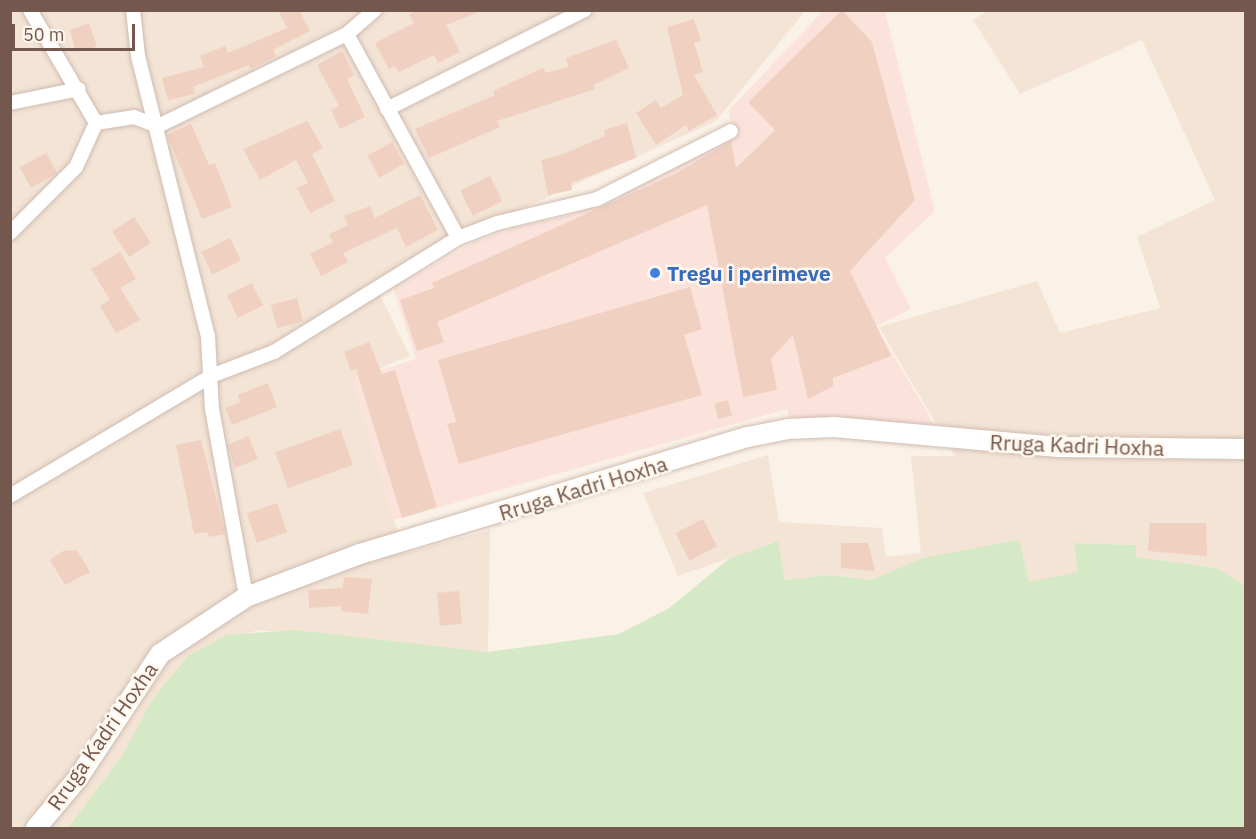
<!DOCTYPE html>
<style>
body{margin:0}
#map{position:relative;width:1256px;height:839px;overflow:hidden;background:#fbf2e7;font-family:"IBM Plex Sans",sans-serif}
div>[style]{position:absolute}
.residential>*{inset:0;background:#f3e4d6}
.commercial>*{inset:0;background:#fbe3dc}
.green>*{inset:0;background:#d6e9c6}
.building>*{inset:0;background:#f0d0c0;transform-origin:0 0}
.roads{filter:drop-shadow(0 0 2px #cfbcb1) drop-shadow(0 0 2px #cfbcb1)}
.street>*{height:14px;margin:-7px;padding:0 7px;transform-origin:7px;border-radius:7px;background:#fff}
.secondary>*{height:20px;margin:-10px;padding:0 10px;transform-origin:10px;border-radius:10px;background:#fff}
.dots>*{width:16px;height:16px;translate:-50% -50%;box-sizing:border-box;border:3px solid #fef7ee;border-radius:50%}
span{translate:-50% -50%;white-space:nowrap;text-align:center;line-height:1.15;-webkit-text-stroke:5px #fef7ee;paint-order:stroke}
.shop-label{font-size:21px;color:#366cbe;font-weight:700}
.left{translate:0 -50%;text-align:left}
.street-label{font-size:21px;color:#74584d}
.frame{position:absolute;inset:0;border:12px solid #74584d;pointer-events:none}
.scale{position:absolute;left:12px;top:24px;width:123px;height:27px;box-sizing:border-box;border:3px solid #74584d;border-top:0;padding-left:8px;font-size:18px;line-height:21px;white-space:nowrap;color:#74584d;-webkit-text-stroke:4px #fef7ee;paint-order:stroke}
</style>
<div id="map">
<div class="residential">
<i style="clip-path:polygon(988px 10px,1245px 11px,1245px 586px,1217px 568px,1136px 557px,1136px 545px,1074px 543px,1079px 572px,1029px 583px,1019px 541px,922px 558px,873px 580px,829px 575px,785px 580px,778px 541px,678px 576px,643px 493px,768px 455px,779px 522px,882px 528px,886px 557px,921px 553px,911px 456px,955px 456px,879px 327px,1037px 281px,1060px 333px,1160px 308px,1137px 237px,1215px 200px,1142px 40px,1020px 94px,973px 20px)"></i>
<i style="clip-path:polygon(10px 11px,805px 11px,716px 121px,468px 233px,375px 285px,410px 356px,353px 379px,394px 520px,404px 553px,490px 530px,488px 652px,258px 630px,189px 655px,153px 698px,123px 754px,68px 828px,11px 828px)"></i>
</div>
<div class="commercial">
<i style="clip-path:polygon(823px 11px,885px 11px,935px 211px,885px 258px,911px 309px,876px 326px,938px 431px,789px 417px,787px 409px,394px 520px,353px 379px,416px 359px,393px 287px,474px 242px,516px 227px,567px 216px,675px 167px,731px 124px,729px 110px)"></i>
</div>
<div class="green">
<i style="clip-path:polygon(1019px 540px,1029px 582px,1078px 572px,1074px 543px,1136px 545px,1136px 557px,1217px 568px,1245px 586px,1245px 828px,68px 828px,123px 754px,153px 698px,189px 655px,227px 635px,294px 630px,488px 652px,619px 634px,669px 608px,730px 558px,778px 541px,785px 580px,829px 575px,872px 580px,922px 558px)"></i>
</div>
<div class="building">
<i style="clip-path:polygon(278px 10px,299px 10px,310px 31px,273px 50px,276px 56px,251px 69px,249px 65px,193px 87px,195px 94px,168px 100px,162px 78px,204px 67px,200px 56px,225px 46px,228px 53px,287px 28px)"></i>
<i style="clip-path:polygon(417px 10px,481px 11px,446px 25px,460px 52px,438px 63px,434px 55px,399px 72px,395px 66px,389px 69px,375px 43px,414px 23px,409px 15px)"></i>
<i style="clip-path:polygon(842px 10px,872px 42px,915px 200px,850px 271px,891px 356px,833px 378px,833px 386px,808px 399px,793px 335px,771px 359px,777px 390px,743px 397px,707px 205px,437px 322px,444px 342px,417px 351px,400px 300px,434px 288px,432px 283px,677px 173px,731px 141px,736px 168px,775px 130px,748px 102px)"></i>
<i style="clip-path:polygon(694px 19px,701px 41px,694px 43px,703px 72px,694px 75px,717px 115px,689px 131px,686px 125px,656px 145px,636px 113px,656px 100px,661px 108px,683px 95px,667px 27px)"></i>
<i style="clip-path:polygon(89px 23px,97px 47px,76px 52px,70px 30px)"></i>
<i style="clip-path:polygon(616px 40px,629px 68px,594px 85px,595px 89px,497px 121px,500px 127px,429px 158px,415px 129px,495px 95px,493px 91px,543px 68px,546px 73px,568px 67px,566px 58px)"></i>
<i style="clip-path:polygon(342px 51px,354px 75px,347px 79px,365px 117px,340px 129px,331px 110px,339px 106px,317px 65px)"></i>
<i style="clip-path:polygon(307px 121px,323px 148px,312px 154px,335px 201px,310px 213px,297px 188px,308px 183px,296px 160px,260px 180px,243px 149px)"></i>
<i style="clip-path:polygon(627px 123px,636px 158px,571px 183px,572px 190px,548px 195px,541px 160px,561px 155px,605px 136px,604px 130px)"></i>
<i style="clip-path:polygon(191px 124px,209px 165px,215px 163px,232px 207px,202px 219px,167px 135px)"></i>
<i style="left:392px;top:142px;width:25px;height:28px;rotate:61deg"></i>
<i style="left:46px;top:153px;width:23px;height:30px;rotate:61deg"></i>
<i style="left:490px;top:176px;width:28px;height:33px;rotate:64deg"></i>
<i style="clip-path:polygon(420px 195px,438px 230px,406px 247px,397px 228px,343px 253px,348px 262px,321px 276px,310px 254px,333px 242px,329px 234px,348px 225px,344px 216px,370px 206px,375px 218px)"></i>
<i style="left:134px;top:217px;width:31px;height:26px;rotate:57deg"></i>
<i style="left:230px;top:238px;width:25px;height:32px;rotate:64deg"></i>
<i style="clip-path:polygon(120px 252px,136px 279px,120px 288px,140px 320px,116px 333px,100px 306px,110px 300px,91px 269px)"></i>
<i style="left:252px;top:283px;width:25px;height:28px;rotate:64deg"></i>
<i style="clip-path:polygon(690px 287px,702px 329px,684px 335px,702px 395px,459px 464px,447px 424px,456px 422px,438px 360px)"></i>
<i style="left:297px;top:298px;width:24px;height:27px;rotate:75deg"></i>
<i style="clip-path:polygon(369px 342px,382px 374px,395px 370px,437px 507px,402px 518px,356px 369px,351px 371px,344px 352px)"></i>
<i style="clip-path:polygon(268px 383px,277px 407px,232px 425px,225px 408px,240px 402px,238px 395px)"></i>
<i style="left:728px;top:400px;width:16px;height:14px;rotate:76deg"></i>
<i style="left:340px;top:429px;width:38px;height:69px;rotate:70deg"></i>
<i style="clip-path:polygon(248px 436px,258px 459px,235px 468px,228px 445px)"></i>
<i style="clip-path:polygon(201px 440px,225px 534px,209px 537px,208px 532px,194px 534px,176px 445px)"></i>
<i style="left:277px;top:503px;width:31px;height:32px;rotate:71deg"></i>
<i style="left:703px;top:519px;width:31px;height:31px;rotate:63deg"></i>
<i style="clip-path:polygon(1150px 523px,1206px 523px,1207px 556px,1148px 551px)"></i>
<i style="clip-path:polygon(841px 543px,868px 543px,875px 571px,841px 568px)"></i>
<i style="clip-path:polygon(77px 550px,90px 572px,65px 585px,50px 560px,63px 551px)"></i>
<i style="clip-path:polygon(344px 577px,372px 579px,368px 614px,341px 611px,341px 606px,309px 608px,308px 590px,343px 588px)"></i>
<i style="left:459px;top:591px;width:33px;height:22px;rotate:85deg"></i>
</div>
<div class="roads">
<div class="street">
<i style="left:133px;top:10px;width:46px;rotate:83.8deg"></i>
<i style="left:138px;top:56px;width:289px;rotate:76deg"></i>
<i style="left:208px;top:336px;width:73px;rotate:86.9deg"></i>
<i style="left:212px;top:409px;width:191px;rotate:79.7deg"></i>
<i style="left:347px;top:34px;width:232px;rotate:61.4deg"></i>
<i style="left:10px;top:103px;width:70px;rotate:-11.5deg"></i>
<i style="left:387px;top:109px;width:221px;rotate:-26.6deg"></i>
<i style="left:96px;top:123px;width:38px;rotate:-9deg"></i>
<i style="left:134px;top:117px;width:26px;rotate:21deg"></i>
<i style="left:158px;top:126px;width:210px;rotate:-26deg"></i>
<i style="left:347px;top:34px;width:37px;rotate:-41deg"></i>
<i style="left:10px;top:233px;width:93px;rotate:-45deg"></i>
<i style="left:76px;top:167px;width:48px;rotate:-65.6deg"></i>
<i style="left:96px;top:123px;width:131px;rotate:-120.3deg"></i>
<i style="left:10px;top:496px;width:234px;rotate:-30.8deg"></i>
<i style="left:211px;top:376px;width:67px;rotate:-20.9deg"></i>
<i style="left:274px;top:352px;width:216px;rotate:-31.8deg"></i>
<i style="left:458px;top:238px;width:42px;rotate:-21deg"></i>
<i style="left:497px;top:223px;width:103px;rotate:-13.5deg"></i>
<i style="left:597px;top:199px;width:150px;rotate:-26.9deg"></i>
</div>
<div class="secondary">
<i style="left:36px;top:828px;width:65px;rotate:-50deg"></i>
<i style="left:78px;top:778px;width:149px;rotate:-56.5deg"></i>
<i style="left:160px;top:654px;width:103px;rotate:-33.5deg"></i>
<i style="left:246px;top:597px;width:122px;rotate:-20.7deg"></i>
<i style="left:360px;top:554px;width:405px;rotate:-16.8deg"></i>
<i style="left:748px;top:437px;width:41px;rotate:-11.3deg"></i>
<i style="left:788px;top:429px;width:46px;rotate:-2.5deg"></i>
<i style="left:834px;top:427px;width:225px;rotate:5.1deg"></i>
<i style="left:1058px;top:447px;width:188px;rotate:0.6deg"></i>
</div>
</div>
<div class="dots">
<i style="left:655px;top:273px;background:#3f7fe0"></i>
</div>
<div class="shop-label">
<span class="left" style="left:667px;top:273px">Tregu i perimeve</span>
</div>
<div class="street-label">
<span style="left:1077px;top:445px;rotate:2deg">Rruga Kadri Hoxha</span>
<span style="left:583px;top:488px;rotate:-17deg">Rruga Kadri Hoxha</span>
<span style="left:102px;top:736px;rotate:-55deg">Rruga Kadri Hoxha</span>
</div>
<div class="frame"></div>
<div class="scale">50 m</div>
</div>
